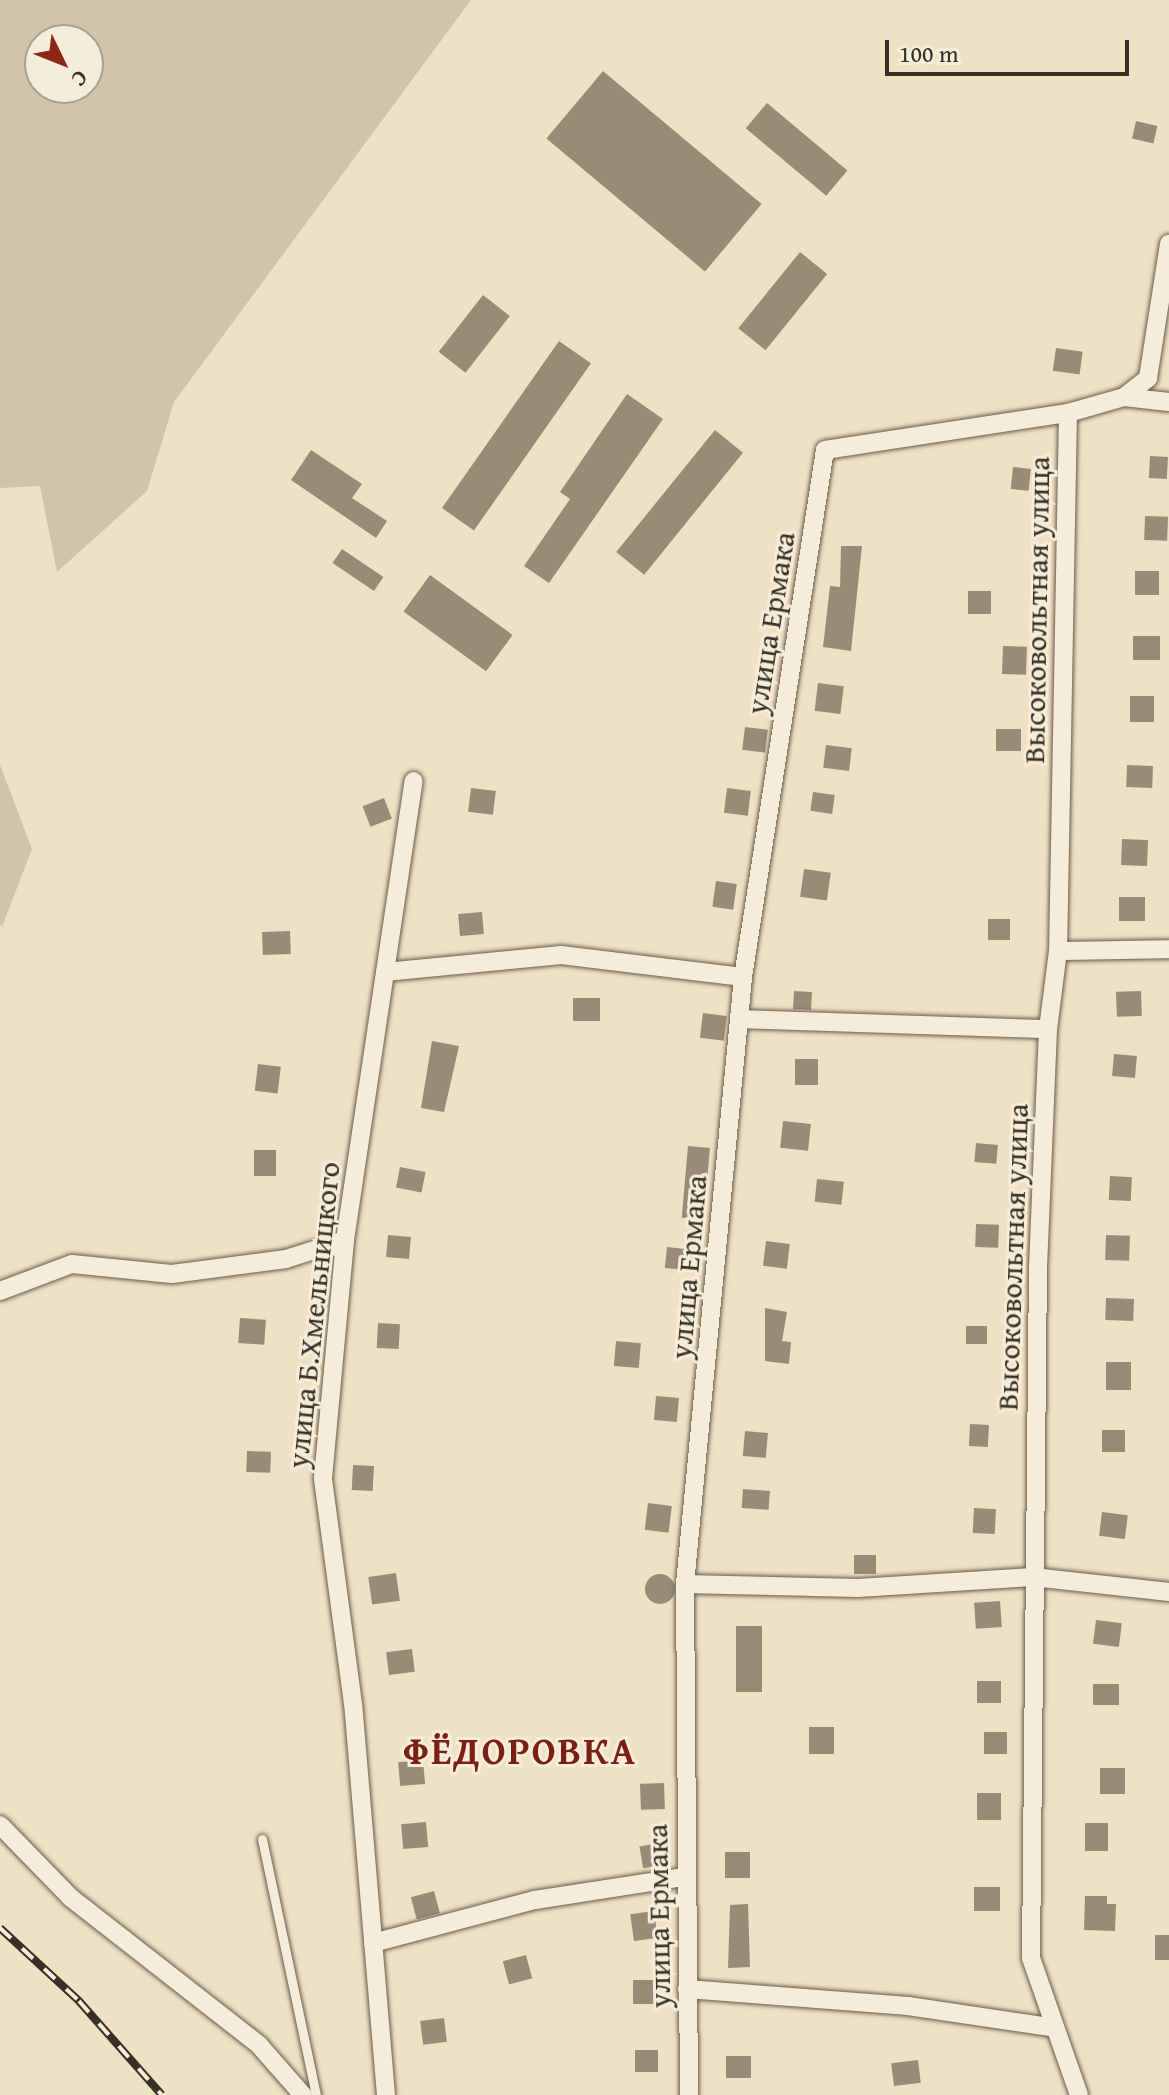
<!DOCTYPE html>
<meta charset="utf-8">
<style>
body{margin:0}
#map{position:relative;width:1169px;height:2095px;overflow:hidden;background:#efe2c4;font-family:"Gentium Book Plus",serif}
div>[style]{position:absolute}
.green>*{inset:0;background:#d0c4a9}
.building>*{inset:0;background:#978c78;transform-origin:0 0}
.round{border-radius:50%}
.roads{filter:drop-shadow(0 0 2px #665c4d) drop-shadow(0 0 2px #665c4d)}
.lane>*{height:9px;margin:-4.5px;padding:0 4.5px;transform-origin:4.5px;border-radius:4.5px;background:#f5ecd9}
.street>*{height:18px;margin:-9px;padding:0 9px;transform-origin:9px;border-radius:9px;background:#f5ecd9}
.rail>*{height:8px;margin-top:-4px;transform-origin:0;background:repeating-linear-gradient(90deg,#f5ecd9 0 15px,#382f25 0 30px);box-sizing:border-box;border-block:2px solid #382f25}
span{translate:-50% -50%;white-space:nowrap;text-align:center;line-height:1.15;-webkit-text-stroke:6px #f5ecd9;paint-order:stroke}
.street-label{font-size:30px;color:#382f25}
.district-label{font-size:38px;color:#7a1f14;font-weight:700;letter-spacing:2px}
.north{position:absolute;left:24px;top:24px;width:80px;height:80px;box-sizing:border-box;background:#f5ecd9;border:2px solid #a9a091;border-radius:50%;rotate:133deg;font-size:22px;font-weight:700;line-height:32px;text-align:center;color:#382f25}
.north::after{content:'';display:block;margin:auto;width:28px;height:36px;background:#8f2418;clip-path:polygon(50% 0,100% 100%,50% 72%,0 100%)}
.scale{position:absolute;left:885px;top:40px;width:244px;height:36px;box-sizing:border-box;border:4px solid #382f25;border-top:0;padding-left:10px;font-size:24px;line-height:28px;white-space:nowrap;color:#382f25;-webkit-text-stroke:6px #f5ecd9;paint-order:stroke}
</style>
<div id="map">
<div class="green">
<i style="clip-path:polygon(evenodd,0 0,471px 0,174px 402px,147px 491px,57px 572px,40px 486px,0 488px,0 0,88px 40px,88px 88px,40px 88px,40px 40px,88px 40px)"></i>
<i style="clip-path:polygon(0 765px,32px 849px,2px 927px,0 924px)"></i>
</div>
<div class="building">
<i style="left:603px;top:71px;width:207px;height:88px;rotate:40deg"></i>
<i style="left:767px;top:103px;width:105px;height:33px;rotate:40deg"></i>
<i style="left:1136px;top:121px;width:22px;height:18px;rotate:13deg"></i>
<i style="left:800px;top:252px;width:35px;height:98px;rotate:39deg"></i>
<i style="left:483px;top:295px;width:34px;height:72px;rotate:38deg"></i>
<i style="left:559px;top:341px;width:39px;height:204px;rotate:35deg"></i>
<i style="left:1056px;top:348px;width:27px;height:23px;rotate:8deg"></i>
<i style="clip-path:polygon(627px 394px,663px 419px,549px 583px,524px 566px,570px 499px,560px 492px)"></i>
<i style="left:715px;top:430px;width:36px;height:157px;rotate:39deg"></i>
<i style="clip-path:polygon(311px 450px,362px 484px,352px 498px,387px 521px,376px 538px,291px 480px)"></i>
<i style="left:1150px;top:456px;width:18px;height:22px;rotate:3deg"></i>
<i style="left:1013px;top:467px;width:18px;height:22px;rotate:6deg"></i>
<i style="left:1145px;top:516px;width:23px;height:24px;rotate:2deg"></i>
<i style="clip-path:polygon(841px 546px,862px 546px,851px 651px,823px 647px,830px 586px,840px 587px)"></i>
<i style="left:342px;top:549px;width:50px;height:17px;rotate:34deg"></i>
<i style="left:1135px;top:571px;width:24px;height:24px"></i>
<i style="left:430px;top:575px;width:102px;height:45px;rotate:36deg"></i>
<i style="left:968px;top:591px;width:23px;height:23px"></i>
<i style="left:1133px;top:636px;width:27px;height:24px"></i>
<i style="left:1003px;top:646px;width:24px;height:28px;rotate:2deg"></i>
<i style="left:818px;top:683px;width:26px;height:28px;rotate:7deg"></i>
<i style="left:1130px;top:696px;width:24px;height:26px"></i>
<i style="left:745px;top:727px;width:23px;height:23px;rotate:7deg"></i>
<i style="left:996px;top:729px;width:25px;height:22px"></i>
<i style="left:826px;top:745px;width:26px;height:23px;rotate:7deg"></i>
<i style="left:1127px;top:765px;width:26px;height:22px;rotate:2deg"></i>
<i style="left:471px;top:788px;width:25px;height:24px;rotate:7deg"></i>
<i style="left:727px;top:788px;width:24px;height:25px;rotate:7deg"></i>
<i style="left:813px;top:792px;width:22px;height:19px;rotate:8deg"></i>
<i style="left:384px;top:798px;width:22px;height:23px;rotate:69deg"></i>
<i style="left:1122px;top:839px;width:26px;height:26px;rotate:2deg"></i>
<i style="left:804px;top:869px;width:27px;height:28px;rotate:8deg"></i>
<i style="left:716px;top:881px;width:21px;height:26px;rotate:8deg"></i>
<i style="left:1119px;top:897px;width:26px;height:24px"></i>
<i style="left:482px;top:912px;width:22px;height:24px;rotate:85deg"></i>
<i style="left:988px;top:919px;width:22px;height:21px"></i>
<i style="left:290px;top:931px;width:23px;height:28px;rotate:88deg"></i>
<i style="left:794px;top:991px;width:18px;height:18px;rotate:3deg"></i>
<i style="left:1141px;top:991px;width:25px;height:25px;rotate:88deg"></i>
<i style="left:573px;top:998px;width:27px;height:23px"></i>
<i style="left:703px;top:1013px;width:24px;height:25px;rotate:7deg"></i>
<i style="clip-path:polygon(432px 1041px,459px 1046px,444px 1112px,421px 1108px)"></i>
<i style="left:1114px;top:1054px;width:23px;height:22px;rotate:5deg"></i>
<i style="left:795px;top:1059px;width:23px;height:26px"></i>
<i style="left:258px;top:1064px;width:23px;height:27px;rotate:7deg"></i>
<i style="left:783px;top:1121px;width:28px;height:27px;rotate:6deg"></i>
<i style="left:976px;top:1143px;width:22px;height:19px;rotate:5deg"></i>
<i style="left:688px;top:1146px;width:22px;height:72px;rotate:5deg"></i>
<i style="left:254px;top:1150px;width:22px;height:26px"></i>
<i style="left:400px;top:1167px;width:26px;height:21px;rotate:11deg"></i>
<i style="left:1110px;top:1176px;width:22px;height:24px;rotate:3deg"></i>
<i style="left:817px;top:1179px;width:27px;height:23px;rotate:6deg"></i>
<i style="left:976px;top:1224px;width:23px;height:23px;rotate:2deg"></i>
<i style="left:388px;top:1235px;width:23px;height:22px;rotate:5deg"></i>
<i style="left:1106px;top:1235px;width:24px;height:25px;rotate:2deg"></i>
<i style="left:766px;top:1241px;width:24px;height:25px;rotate:7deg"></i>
<i style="left:667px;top:1247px;width:28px;height:21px;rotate:6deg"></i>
<i style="left:1106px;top:1298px;width:28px;height:22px;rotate:2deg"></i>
<i style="clip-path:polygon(765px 1308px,787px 1312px,782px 1341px,791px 1342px,789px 1364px,765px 1361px)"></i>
<i style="left:240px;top:1318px;width:26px;height:25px;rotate:4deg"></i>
<i style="left:378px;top:1323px;width:22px;height:25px;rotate:3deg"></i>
<i style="left:966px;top:1326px;width:21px;height:18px"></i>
<i style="left:616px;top:1341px;width:25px;height:25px;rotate:5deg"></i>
<i style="left:1106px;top:1362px;width:25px;height:28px"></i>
<i style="left:656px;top:1396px;width:23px;height:24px;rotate:5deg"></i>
<i style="left:970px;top:1424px;width:19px;height:22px;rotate:3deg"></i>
<i style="left:1102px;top:1430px;width:23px;height:22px"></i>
<i style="left:745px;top:1431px;width:23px;height:25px;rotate:5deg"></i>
<i style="left:247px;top:1451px;width:24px;height:21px;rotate:2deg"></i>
<i style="left:353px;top:1465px;width:21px;height:25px;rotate:3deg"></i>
<i style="left:743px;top:1489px;width:27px;height:19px;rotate:4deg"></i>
<i style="left:648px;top:1503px;width:24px;height:27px;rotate:7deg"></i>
<i style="left:974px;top:1508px;width:22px;height:25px;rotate:3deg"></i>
<i style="left:1102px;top:1512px;width:26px;height:24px;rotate:7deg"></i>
<i style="left:876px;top:1555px;width:19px;height:22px;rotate:90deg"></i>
<i style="left:396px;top:1573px;width:28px;height:28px;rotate:82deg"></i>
<i class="round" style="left:645px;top:1574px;width:30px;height:30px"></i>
<i style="left:1000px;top:1601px;width:26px;height:26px;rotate:86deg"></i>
<i style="left:1096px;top:1620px;width:26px;height:24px;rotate:7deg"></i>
<i style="left:736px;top:1626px;width:26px;height:66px"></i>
<i style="left:412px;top:1649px;width:23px;height:26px;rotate:83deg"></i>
<i style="left:977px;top:1681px;width:24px;height:22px"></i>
<i style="left:1093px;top:1684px;width:26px;height:21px"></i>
<i style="left:809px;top:1727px;width:25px;height:27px"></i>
<i style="left:984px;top:1732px;width:23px;height:22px"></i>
<i style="left:423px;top:1760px;width:24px;height:25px;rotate:85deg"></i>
<i style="left:1100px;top:1768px;width:25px;height:26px"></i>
<i style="left:664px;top:1783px;width:26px;height:24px;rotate:88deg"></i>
<i style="left:977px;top:1793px;width:24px;height:27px"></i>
<i style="left:426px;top:1822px;width:25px;height:25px;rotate:85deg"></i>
<i style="left:1085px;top:1823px;width:23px;height:28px"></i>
<i style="left:665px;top:1842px;width:22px;height:26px;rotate:80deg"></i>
<i style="left:725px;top:1852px;width:25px;height:26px"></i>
<i style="left:974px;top:1887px;width:26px;height:24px"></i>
<i style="left:434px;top:1891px;width:23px;height:24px;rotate:75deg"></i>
<i style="clip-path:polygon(1085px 1896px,1107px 1896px,1107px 1904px,1116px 1904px,1115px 1931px,1084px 1930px)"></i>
<i style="clip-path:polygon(748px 1904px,750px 1967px,728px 1968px,730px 1905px)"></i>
<i style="left:654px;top:1911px;width:27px;height:24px;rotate:82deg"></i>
<i style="left:1155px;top:1935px;width:14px;height:25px"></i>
<i style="left:526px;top:1955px;width:24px;height:24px;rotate:75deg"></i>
<i style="left:658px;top:1980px;width:24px;height:25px;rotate:90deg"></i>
<i style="left:444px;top:2018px;width:24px;height:24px;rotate:83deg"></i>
<i style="left:635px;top:2050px;width:23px;height:22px"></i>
<i style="left:726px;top:2056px;width:25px;height:22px"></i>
<i style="left:918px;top:2060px;width:23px;height:27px;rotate:83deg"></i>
</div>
<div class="roads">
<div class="lane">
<i style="left:262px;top:1839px;width:262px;rotate:78.1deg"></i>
</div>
<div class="street">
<i style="left:1124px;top:397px;width:31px;rotate:-38deg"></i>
<i style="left:1148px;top:378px;width:136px;rotate:-81.1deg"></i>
<i style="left:1068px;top:413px;width:538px;rotate:91.06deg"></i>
<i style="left:1058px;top:951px;width:79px;rotate:97.3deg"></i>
<i style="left:1048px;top:1029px;width:237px;rotate:92.4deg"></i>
<i style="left:1038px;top:1266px;width:692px;rotate:90.58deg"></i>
<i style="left:1031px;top:1958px;width:145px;rotate:70.7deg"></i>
<i style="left:1058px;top:951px;width:111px;rotate:-1deg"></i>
<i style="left:385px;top:972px;width:177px;rotate:-5.5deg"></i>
<i style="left:561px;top:955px;width:183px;rotate:6.9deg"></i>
<i style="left:739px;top:1019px;width:309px;rotate:1.9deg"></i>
<i style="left:0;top:1291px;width:77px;rotate:-20.6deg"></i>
<i style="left:72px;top:1264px;width:100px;rotate:5.7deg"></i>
<i style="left:172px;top:1274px;width:115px;rotate:-7.5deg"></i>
<i style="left:286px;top:1259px;width:62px;rotate:-17.9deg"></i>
<i style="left:685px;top:1584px;width:173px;rotate:1.3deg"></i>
<i style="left:858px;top:1588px;width:175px;rotate:-3.6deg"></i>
<i style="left:1033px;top:1577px;width:137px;rotate:6.3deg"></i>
<i style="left:0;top:1825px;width:102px;rotate:45.8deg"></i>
<i style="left:71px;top:1898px;width:239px;rotate:38deg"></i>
<i style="left:259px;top:2045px;width:67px;rotate:48.7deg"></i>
<i style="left:373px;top:1943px;width:168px;rotate:-14.9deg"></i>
<i style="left:535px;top:1900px;width:151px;rotate:-8.8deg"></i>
<i style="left:687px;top:1989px;width:222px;rotate:4.4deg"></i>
<i style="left:908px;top:2006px;width:144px;rotate:8.4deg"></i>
<i style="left:386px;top:2095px;width:392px;rotate:-94.8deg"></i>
<i style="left:353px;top:1704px;width:228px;rotate:-97.6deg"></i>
<i style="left:323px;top:1478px;width:239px;rotate:-84.7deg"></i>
<i style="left:345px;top:1240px;width:464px;rotate:-81.5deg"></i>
<i style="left:689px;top:2095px;width:511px;rotate:-90.45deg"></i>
<i style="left:685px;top:1584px;width:610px;rotate:-84.54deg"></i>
<i style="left:743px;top:977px;width:533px;rotate:-81.16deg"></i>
<i style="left:825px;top:450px;width:246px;rotate:-8.7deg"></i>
<i style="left:1068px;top:413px;width:58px;rotate:-15.9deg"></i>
<i style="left:1124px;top:397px;width:45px;rotate:6.3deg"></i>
</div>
</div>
<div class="rail">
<i style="left:0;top:1928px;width:108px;rotate:42.7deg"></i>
<i style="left:79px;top:2001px;width:125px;rotate:48.6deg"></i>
</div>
<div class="street-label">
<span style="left:1036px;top:610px;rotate:-89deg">Высоковольтная улица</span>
<span style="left:770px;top:623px;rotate:-81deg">улица Ермака</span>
<span style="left:1012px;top:1257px;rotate:-88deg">Высоковольтная улица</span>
<span style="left:688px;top:1267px;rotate:-85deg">улица Ермака</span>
<span style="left:313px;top:1315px;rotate:-84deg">улица Б.Хмельницкого</span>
<span style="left:658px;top:1916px;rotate:-91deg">улица Ермака</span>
</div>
<div class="district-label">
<span style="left:520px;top:1751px">ФЁДОРОВКА</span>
</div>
<div class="north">С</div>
<div class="scale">100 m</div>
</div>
